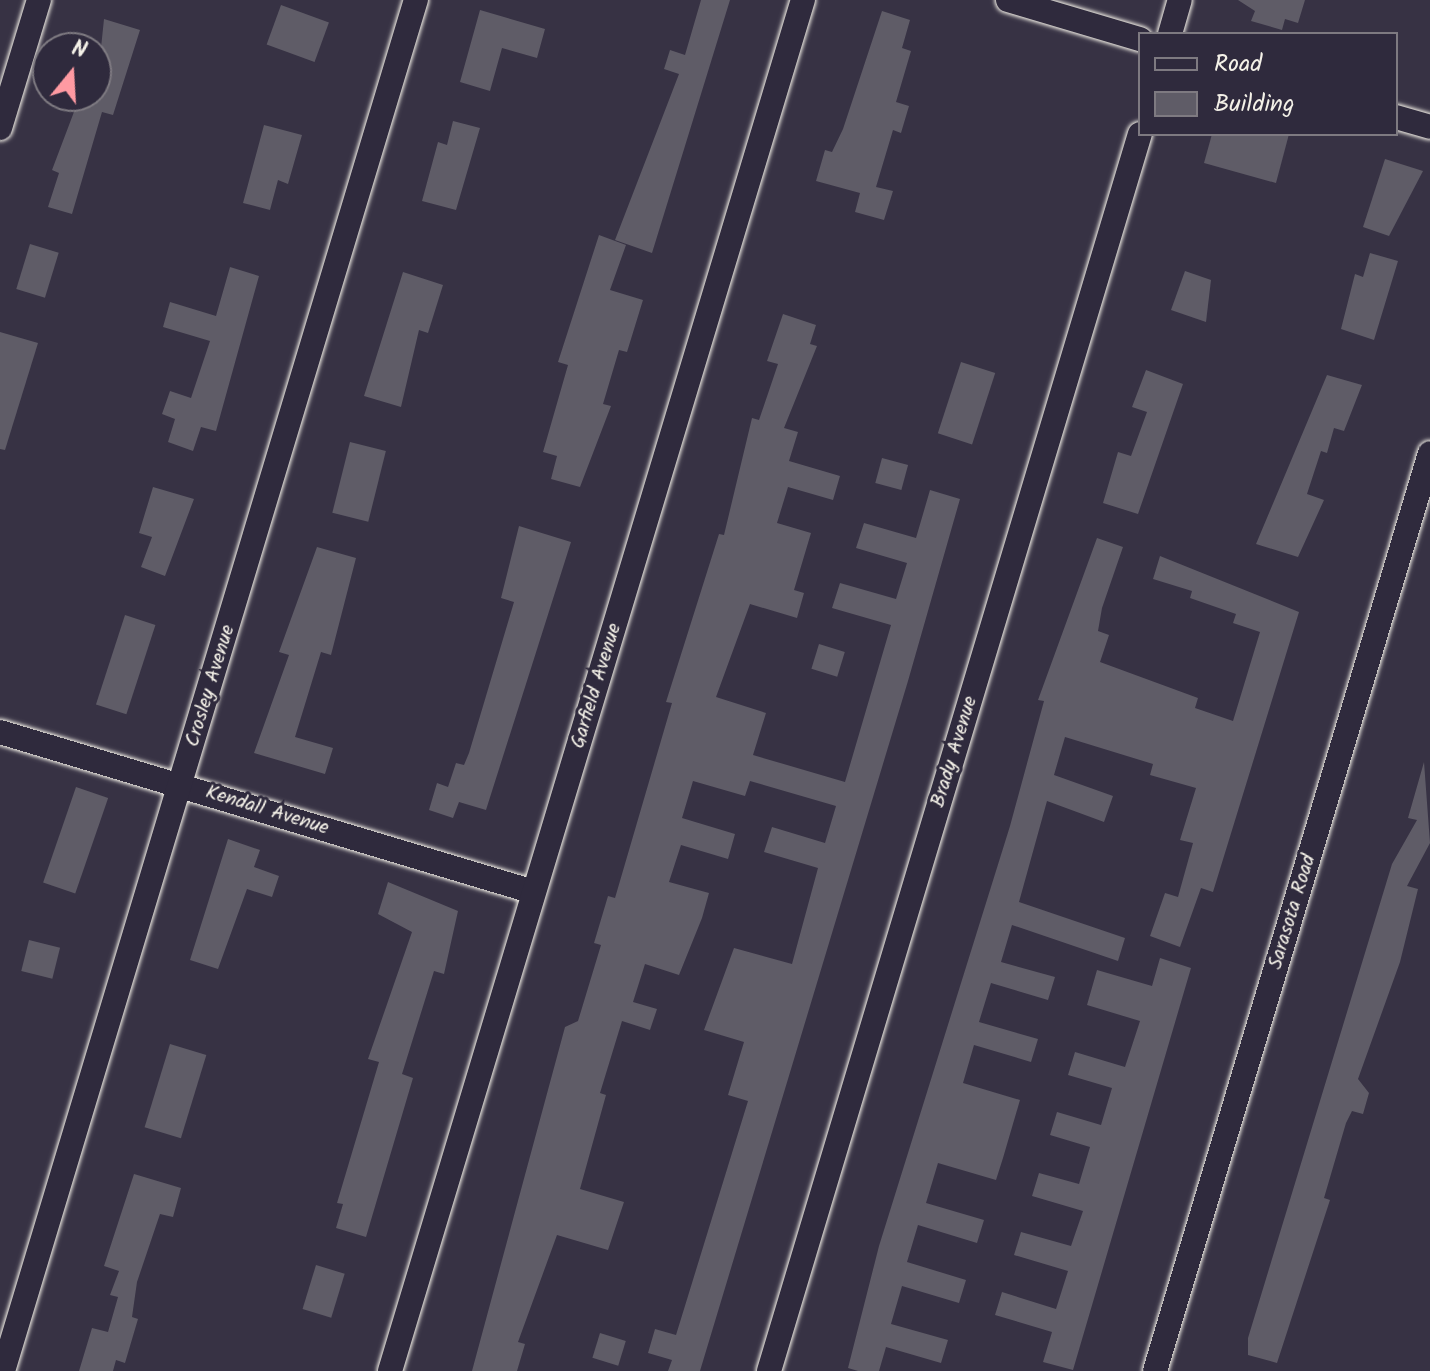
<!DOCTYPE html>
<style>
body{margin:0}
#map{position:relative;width:1430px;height:1371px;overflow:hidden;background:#373244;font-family:Kalam,sans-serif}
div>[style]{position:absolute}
.building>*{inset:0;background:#5f5c67;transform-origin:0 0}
.roads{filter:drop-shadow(0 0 2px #f4f1e8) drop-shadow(0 0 2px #f4f1e8)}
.street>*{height:24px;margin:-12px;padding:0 12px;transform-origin:12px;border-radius:12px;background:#2f2a3d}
span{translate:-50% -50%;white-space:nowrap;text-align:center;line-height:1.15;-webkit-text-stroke:6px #2f2a3d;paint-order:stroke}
.street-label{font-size:20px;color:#f4f1e8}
.legend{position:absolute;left:1138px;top:32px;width:260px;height:104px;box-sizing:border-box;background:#2f2a3d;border:2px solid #7e7a81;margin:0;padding:10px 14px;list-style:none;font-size:24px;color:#f4f1e8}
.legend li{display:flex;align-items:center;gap:16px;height:40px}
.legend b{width:40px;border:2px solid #7e7a81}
.north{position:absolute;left:32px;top:32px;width:80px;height:80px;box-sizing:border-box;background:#2f2a3d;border:2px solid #7e7a81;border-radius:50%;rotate:18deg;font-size:22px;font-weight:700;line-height:32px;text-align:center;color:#f4f1e8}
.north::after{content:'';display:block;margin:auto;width:28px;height:36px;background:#ff9aa2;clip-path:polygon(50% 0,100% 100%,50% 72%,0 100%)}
</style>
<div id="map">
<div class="building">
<i style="clip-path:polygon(701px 0,730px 0,652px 253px,615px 240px,679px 74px,664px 69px,670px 50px,685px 55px)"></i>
<i style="clip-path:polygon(1238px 0,1305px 0,1298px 23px,1285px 19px,1282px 30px,1251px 21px,1255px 11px)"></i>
<i style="left:281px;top:5px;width:51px;height:42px;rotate:20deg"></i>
<i style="clip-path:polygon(480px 10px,545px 29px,537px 58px,502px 48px,490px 91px,460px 82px)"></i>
<i style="clip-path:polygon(882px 11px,910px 20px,902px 48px,911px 51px,896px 102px,909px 106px,901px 133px,893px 130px,876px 187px,893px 191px,884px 220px,855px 212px,860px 193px,816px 181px,825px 150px,832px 152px,843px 129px)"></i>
<i style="clip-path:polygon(104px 19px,140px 30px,113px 115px,102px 112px,72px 214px,48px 207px,59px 173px,52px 170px,80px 96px,96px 96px)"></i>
<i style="clip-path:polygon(453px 121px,480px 128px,456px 210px,422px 201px,438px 142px,447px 145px)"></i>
<i style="clip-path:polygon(264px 125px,302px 135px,288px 184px,278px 180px,270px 210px,243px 203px)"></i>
<i style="clip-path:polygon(1212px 134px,1289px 134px,1276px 183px,1204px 163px)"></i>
<i style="clip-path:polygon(1385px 159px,1423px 171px,1389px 236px,1363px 227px)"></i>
<i style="clip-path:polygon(599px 235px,626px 245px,610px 290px,643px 300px,627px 352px,619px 350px,603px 404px,611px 406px,580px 487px,551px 479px,557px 456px,543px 452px,568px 365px,558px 362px)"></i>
<i style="left:30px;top:244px;width:30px;height:47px;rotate:17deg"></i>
<i style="clip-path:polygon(1370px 253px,1398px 261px,1374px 340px,1341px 329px,1355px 274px,1363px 277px)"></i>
<i style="clip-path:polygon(230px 267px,259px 276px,216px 431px,201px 427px,193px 451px,168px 442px,175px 419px,162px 414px,170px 391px,191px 398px,210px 341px,163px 327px,170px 302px,216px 316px)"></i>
<i style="clip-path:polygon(1185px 271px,1211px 280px,1206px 322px,1171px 310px)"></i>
<i style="clip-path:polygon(403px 272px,443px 285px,428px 333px,419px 330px,401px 407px,364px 396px)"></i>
<i style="clip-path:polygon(783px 314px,816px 325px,810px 344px,817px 346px,784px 428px,798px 432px,789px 461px,840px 476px,833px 500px,788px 487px,777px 523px,811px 533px,794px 590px,804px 593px,797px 618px,750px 604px,716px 697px,766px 713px,753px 755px,845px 782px,891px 625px,832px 608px,840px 583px,896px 599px,907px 563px,856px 548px,864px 523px,916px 538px,930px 490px,960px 499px,908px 681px,700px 1371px,668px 1371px,672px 1360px,648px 1353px,655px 1329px,676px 1335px,748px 1101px,728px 1095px,744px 1042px,704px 1030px,734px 948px,792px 964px,818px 868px,764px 852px,772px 827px,825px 843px,836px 806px,750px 781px,745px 796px,693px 781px,682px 818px,735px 834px,728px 859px,681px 845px,669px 882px,709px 893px,702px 918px,679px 975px,645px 964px,633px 1002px,657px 1009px,650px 1030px,622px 1021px,600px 1093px,606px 1095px,580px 1189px,624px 1202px,608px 1250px,557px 1235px,518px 1342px,525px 1344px,517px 1371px,472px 1371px,565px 1027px,578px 1021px,601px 945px,594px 943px,608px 896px,615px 898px,672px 703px,666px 702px,719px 534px,724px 535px,752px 418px,759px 420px,778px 364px,767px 361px)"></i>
<i style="clip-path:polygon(0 332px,38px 343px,5px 450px,0 449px)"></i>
<i style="left:961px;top:362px;width:36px;height:75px;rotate:18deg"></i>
<i style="clip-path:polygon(1146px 370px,1183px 384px,1138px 514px,1103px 503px,1118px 452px,1131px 456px,1147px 412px,1132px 407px)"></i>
<i style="clip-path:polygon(1327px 375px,1362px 385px,1344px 431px,1334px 428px,1327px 453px,1321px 451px,1307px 494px,1324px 500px,1298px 557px,1256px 544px)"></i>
<i style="left:350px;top:442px;width:37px;height:73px;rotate:14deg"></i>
<i style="left:882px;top:458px;width:27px;height:26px;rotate:15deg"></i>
<i style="clip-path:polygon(153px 487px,194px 499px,165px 576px,141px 567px,152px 537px,139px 533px)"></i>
<i style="clip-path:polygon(519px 526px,571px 542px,486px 810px,459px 802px,453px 818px,429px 810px,437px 783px,448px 787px,456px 763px,464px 765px,469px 753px,514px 602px,501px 598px)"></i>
<i style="clip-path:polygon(1097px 538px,1123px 547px,1102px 608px,1098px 631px,1109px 635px,1100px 662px,1198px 698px,1195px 708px,1233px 721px,1260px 632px,1233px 623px,1236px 614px,1190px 598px,1192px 591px,1153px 579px,1160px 556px,1299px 612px,1213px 892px,1201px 888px,1180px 947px,1150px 936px,1165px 893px,1178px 897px,1193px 843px,1180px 840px,1196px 788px,1150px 775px,1153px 764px,1065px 737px,1054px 775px,1113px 796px,1104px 822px,1047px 801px,1019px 902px,1125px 938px,1118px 961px,1012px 925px,1001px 962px,1055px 977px,1048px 1000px,991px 983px,979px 1022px,1038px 1039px,1031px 1062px,974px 1045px,963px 1083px,1020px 1100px,1003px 1158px,996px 1180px,938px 1163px,926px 1203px,984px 1220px,977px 1243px,918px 1225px,907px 1262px,966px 1280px,959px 1303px,902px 1286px,891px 1324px,948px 1340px,941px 1363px,886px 1347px,879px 1371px,858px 1371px,848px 1368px,879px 1246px,1010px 826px,1044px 701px,1038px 700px)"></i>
<i style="clip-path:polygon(317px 547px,356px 558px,331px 655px,321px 652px,295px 737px,333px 748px,325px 774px,254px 753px,289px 655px,279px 652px)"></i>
<i style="left:125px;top:615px;width:32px;height:94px;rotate:18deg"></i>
<i style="left:819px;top:644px;width:27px;height:26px;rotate:17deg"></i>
<i style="clip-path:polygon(1424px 762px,1430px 843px,1407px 886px,1418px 889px,1400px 962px,1358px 1079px,1369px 1093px,1363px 1114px,1352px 1111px,1346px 1123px,1324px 1198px,1330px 1200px,1277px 1363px,1248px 1355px,1248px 1338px,1392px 864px,1417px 820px,1408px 818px)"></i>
<i style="left:76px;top:787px;width:34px;height:101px;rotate:19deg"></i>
<i style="clip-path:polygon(228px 839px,260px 850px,254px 867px,279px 876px,272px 897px,247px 889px,218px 969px,190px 960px)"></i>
<i style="clip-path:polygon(388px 882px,458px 911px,444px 974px,434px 971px,402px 1074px,413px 1078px,366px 1237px,336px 1228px,343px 1204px,337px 1203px,379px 1062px,368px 1059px,412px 932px,378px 914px)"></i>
<i style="left:29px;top:940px;width:32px;height:32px;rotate:14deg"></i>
<i style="clip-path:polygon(1160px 958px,1191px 968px,1073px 1370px,1043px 1362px,1052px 1332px,995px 1315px,1002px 1292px,1056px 1309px,1068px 1271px,1014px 1255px,1021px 1232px,1071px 1246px,1083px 1211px,1032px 1196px,1039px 1173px,1079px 1184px,1090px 1147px,1050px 1135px,1057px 1112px,1101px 1125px,1112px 1088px,1068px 1075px,1075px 1052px,1125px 1067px,1140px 1021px,1087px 1005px,1097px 970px,1152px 986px)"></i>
<i style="left:170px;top:1044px;width:38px;height:87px;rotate:17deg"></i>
<i style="clip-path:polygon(134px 1174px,181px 1188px,173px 1217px,160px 1214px,137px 1282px,132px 1317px,138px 1319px,125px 1363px,116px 1360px,113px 1371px,79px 1371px,92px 1328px,108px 1332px,118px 1297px,110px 1295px,119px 1271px,104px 1266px)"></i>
<i style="left:316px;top:1265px;width:30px;height:46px;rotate:17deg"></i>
<i style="left:600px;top:1333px;width:27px;height:26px;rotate:17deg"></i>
</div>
<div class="roads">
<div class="street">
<i style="left:1008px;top:0;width:138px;rotate:16.5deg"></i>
<i style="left:1170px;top:34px;width:35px;rotate:-74deg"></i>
<i style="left:1396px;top:117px;width:35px;rotate:16deg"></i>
<i style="left:0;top:128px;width:134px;rotate:-73.1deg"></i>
<i style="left:0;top:732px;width:557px;rotate:16.68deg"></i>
<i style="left:3px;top:1371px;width:1432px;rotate:-73.24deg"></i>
<i style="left:390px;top:1371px;width:1432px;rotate:-73.24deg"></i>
<i style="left:769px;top:1371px;width:1291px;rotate:-73.31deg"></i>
<i style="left:1155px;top:1371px;width:958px;rotate:-73.32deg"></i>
</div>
</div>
<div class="street-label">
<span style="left:211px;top:686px;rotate:-73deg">Crosley Avenue</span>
<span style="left:597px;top:686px;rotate:-73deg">Garfield Avenue</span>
<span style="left:955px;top:752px;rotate:-73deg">Brady Avenue</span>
<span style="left:267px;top:811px;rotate:17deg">Kendall Avenue</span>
<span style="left:1293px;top:912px;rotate:-73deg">Sarasota Road</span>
</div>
<ul class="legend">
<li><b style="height:10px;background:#2f2a3d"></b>Road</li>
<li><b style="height:22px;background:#5f5c67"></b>Building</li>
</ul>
<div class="north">N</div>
</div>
